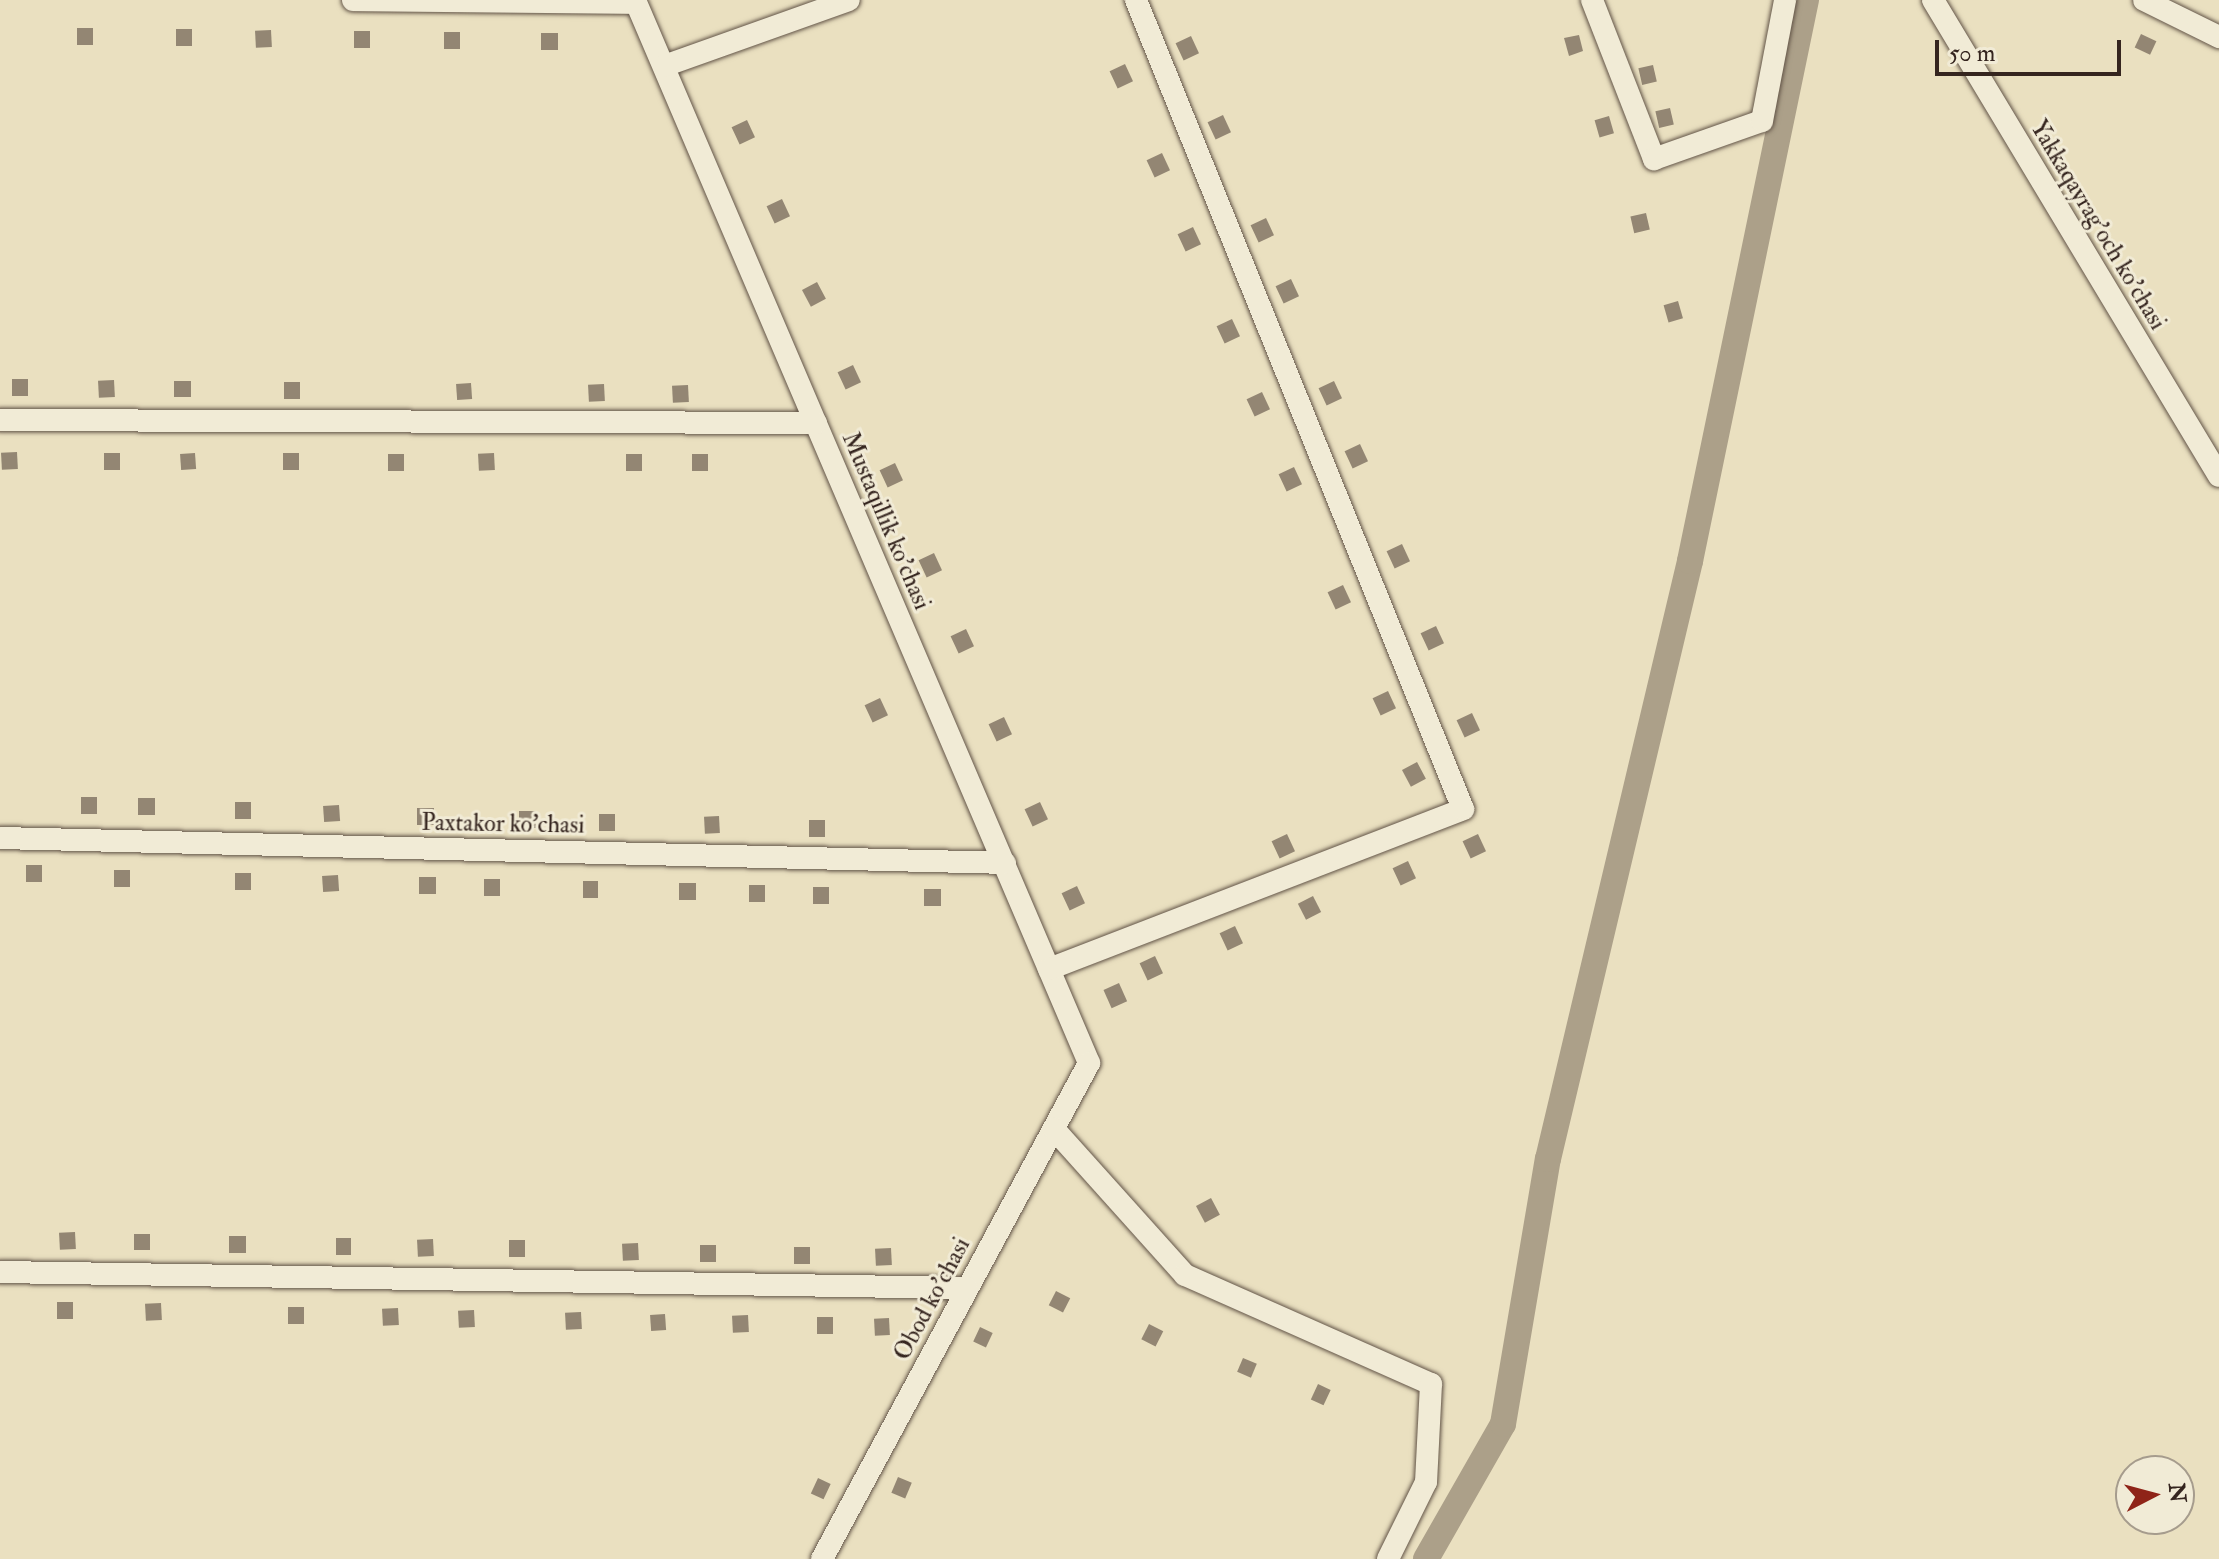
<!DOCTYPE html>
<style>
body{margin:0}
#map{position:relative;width:2219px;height:1559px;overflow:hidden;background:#eae0c0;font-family:"IM FELL Double Pica",serif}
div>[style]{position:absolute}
.canal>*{height:26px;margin:-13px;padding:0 13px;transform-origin:13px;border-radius:13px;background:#aca089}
.building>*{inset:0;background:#938673;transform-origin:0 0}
.roads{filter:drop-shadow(0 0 2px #625447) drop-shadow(0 0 2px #625447)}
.street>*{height:22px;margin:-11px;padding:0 11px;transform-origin:11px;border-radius:11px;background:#f1ebd6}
span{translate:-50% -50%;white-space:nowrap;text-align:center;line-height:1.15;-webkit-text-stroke:6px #f1ebd6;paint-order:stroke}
.street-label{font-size:24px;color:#35251f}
.north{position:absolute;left:2115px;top:1455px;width:80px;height:80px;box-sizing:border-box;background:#f1ebd6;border:2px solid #a69c8d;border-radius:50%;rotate:84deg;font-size:22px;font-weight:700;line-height:32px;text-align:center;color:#35251f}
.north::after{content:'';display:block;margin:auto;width:28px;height:36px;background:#8f2418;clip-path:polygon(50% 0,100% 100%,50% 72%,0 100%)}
.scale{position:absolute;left:1935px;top:40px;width:186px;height:36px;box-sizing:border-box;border:4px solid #35251f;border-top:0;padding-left:10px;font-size:24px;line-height:28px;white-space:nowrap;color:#35251f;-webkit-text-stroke:6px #f1ebd6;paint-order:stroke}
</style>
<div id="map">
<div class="canal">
<i style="left:1426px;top:1559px;width:155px;rotate:-60.3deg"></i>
<i style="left:1503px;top:1424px;width:269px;rotate:-80.4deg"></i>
<i style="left:1548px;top:1159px;width:615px;rotate:-76.64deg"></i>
<i style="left:1690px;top:561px;width:573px;rotate:-78.32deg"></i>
</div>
<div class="building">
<i style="left:77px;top:28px;width:16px;height:17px"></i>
<i style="left:176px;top:29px;width:16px;height:17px"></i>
<i style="left:271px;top:30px;width:17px;height:16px;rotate:87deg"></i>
<i style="left:370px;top:31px;width:17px;height:16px;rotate:90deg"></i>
<i style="left:460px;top:32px;width:17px;height:16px;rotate:90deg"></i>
<i style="left:558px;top:33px;width:17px;height:17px;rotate:90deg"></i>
<i style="left:2141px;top:34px;width:17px;height:15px;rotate:25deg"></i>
<i style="clip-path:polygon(1579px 35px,1583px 51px,1569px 56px,1564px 38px)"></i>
<i style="left:1191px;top:36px;width:19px;height:17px;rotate:65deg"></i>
<i style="left:1125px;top:64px;width:19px;height:17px;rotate:65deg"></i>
<i style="left:1653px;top:65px;width:17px;height:15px;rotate:77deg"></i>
<i style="left:1670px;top:108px;width:17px;height:15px;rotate:77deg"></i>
<i style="left:1223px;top:115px;width:19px;height:17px;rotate:65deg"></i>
<i style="left:1609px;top:116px;width:18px;height:15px;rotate:74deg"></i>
<i style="left:747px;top:120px;width:19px;height:17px;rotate:65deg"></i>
<i style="left:1162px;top:153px;width:19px;height:17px;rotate:65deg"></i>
<i style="left:782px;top:199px;width:19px;height:17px;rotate:65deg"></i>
<i style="left:1646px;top:213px;width:17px;height:16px;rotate:77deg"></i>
<i style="left:1266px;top:218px;width:19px;height:17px;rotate:65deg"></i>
<i style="left:1193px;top:227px;width:19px;height:17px;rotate:65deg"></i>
<i style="left:1291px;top:279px;width:19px;height:17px;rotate:65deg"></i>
<i style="left:817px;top:282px;width:19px;height:17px;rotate:62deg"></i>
<i style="left:1678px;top:301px;width:18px;height:15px;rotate:74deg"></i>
<i style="left:1232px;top:319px;width:19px;height:17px;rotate:65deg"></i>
<i style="left:853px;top:365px;width:19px;height:17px;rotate:65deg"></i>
<i style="left:12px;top:379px;width:16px;height:17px"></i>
<i style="left:114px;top:380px;width:17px;height:16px;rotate:87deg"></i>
<i style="left:174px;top:381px;width:17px;height:16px"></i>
<i style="left:1334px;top:381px;width:19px;height:17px;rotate:65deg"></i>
<i style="left:300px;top:382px;width:17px;height:16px;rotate:90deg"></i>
<i style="left:471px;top:383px;width:16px;height:15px;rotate:86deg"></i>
<i style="left:604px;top:384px;width:17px;height:16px;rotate:87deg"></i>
<i style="left:688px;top:385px;width:17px;height:16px;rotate:87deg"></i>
<i style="left:1262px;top:392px;width:19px;height:17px;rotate:65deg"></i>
<i style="left:1360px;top:444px;width:19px;height:17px;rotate:65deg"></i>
<i style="left:17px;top:452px;width:17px;height:16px;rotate:87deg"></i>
<i style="left:104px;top:453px;width:16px;height:17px"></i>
<i style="left:195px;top:453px;width:16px;height:15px;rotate:86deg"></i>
<i style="left:283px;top:453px;width:16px;height:17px"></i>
<i style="left:494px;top:453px;width:17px;height:16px;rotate:87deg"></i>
<i style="left:388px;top:454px;width:16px;height:17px"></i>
<i style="left:642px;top:454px;width:17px;height:16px;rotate:90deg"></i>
<i style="left:708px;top:454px;width:17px;height:16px;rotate:90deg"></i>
<i style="left:895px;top:463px;width:19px;height:17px;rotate:65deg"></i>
<i style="left:1294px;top:467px;width:19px;height:17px;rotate:65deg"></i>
<i style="left:1402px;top:544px;width:19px;height:17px;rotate:65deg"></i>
<i style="left:934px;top:553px;width:19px;height:17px;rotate:65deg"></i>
<i style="left:1343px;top:585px;width:19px;height:17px;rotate:65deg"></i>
<i style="left:1436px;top:626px;width:19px;height:17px;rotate:65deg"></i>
<i style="left:966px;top:629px;width:19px;height:17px;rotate:65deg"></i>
<i style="left:1388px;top:691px;width:19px;height:17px;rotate:65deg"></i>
<i style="left:880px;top:698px;width:19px;height:17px;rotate:65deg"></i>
<i style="left:1472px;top:713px;width:19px;height:17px;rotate:65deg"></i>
<i style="left:1004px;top:717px;width:19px;height:17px;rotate:65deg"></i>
<i style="left:1417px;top:762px;width:19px;height:17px;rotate:62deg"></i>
<i style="left:81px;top:797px;width:16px;height:17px"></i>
<i style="left:155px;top:798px;width:17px;height:17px;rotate:90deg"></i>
<i style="left:235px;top:802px;width:16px;height:17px"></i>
<i style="left:1040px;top:802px;width:19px;height:17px;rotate:65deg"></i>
<i style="left:339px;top:805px;width:16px;height:16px;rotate:86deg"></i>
<i style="left:417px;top:808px;width:17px;height:17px"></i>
<i style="left:536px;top:811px;width:17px;height:17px;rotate:90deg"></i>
<i style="left:599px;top:814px;width:16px;height:17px"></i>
<i style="left:719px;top:816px;width:17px;height:15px;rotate:87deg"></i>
<i style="left:809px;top:820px;width:16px;height:17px"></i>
<i style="left:1287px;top:834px;width:19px;height:17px;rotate:65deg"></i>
<i style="left:1478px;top:834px;width:19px;height:17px;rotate:65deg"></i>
<i style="left:1408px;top:861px;width:19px;height:17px;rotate:65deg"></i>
<i style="left:42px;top:865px;width:17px;height:16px;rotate:90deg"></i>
<i style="left:114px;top:870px;width:16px;height:17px"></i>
<i style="left:235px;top:873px;width:16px;height:17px"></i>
<i style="left:338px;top:875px;width:16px;height:16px;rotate:86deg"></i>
<i style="left:436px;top:877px;width:17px;height:17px;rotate:90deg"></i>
<i style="left:484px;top:879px;width:16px;height:17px"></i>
<i style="left:583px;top:881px;width:15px;height:17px"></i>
<i style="left:696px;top:883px;width:17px;height:17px;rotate:90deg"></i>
<i style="left:765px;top:885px;width:17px;height:16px;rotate:90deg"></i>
<i style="left:1077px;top:886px;width:19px;height:17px;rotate:65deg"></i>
<i style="left:813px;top:887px;width:16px;height:17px"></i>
<i style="left:941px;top:889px;width:17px;height:17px;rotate:90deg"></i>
<i style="left:1313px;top:896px;width:18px;height:17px;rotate:63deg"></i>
<i style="left:1235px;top:926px;width:19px;height:17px;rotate:65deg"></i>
<i style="left:1155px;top:956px;width:19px;height:17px;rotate:65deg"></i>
<i style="left:1119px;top:983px;width:20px;height:17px;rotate:66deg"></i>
<i style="left:1211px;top:1198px;width:19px;height:17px;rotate:62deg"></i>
<i style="left:75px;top:1232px;width:17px;height:16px;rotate:87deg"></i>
<i style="left:150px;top:1234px;width:16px;height:16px;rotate:90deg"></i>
<i style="left:229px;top:1236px;width:17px;height:17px"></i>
<i style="left:336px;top:1238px;width:15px;height:17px"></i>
<i style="left:433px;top:1239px;width:17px;height:16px;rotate:87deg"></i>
<i style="left:509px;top:1240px;width:16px;height:17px"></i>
<i style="left:638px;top:1243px;width:17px;height:16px;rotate:87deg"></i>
<i style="left:700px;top:1245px;width:16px;height:17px"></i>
<i style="left:794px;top:1247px;width:16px;height:17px"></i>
<i style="left:891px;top:1248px;width:17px;height:16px;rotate:87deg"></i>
<i style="left:1056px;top:1291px;width:16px;height:16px;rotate:27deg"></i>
<i style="left:57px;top:1302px;width:16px;height:17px"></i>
<i style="left:161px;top:1303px;width:17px;height:16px;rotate:87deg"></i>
<i style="left:288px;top:1307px;width:16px;height:17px"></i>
<i style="left:398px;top:1308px;width:17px;height:16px;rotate:87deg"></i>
<i style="left:474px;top:1310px;width:17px;height:16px;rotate:87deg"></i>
<i style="left:581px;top:1312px;width:17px;height:16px;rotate:87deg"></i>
<i style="left:665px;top:1314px;width:16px;height:15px;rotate:86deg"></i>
<i style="left:748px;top:1315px;width:17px;height:16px;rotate:87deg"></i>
<i style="left:833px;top:1317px;width:17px;height:16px;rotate:90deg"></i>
<i style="left:889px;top:1318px;width:17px;height:15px;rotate:87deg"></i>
<i style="left:1149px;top:1324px;width:16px;height:17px;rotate:27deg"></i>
<i style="left:980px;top:1327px;width:14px;height:16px;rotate:25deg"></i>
<i style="left:1243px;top:1358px;width:15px;height:15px;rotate:23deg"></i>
<i style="left:1318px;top:1384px;width:14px;height:17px;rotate:25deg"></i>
<i style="left:898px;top:1477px;width:15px;height:17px;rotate:23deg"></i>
<i style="left:818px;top:1478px;width:14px;height:17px;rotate:25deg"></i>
</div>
<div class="roads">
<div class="street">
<i style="left:353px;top:0;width:283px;rotate:0.6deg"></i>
<i style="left:635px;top:0;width:1156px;rotate:66.87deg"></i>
<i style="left:1089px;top:1063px;width:563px;rotate:118.29deg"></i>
<i style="left:1592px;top:0;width:171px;rotate:68.7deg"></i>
<i style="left:1654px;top:159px;width:114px;rotate:-19.4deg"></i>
<i style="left:1762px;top:121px;width:123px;rotate:-79.2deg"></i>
<i style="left:1933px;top:0;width:555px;rotate:59deg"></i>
<i style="left:2144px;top:0;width:84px;rotate:26.3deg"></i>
<i style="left:664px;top:66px;width:196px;rotate:-19.6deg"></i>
<i style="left:0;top:420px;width:816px;rotate:0.21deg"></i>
<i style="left:0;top:838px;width:1005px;rotate:1.42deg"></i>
<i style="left:1049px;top:969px;width:444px;rotate:-21.1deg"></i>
<i style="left:1463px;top:809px;width:873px;rotate:-112.01deg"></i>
<i style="left:1054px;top:1129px;width:196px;rotate:48.1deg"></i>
<i style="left:1185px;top:1275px;width:269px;rotate:23.9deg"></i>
<i style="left:1431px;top:1384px;width:98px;rotate:92.9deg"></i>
<i style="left:1426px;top:1482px;width:86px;rotate:116.3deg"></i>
<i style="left:0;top:1272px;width:967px;rotate:0.95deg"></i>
</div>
</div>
<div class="street-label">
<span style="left:2098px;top:225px;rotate:59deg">Yakkaqayrag'och ko'chasi</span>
<span style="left:886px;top:521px;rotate:67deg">Mustaqillik ko'chasi</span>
<span style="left:503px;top:824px;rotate:1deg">Paxtakor ko'chasi</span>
<span style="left:932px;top:1299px;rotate:-62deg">Obod ko'chasi</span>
</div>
<div class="north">N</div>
<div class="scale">50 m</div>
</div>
